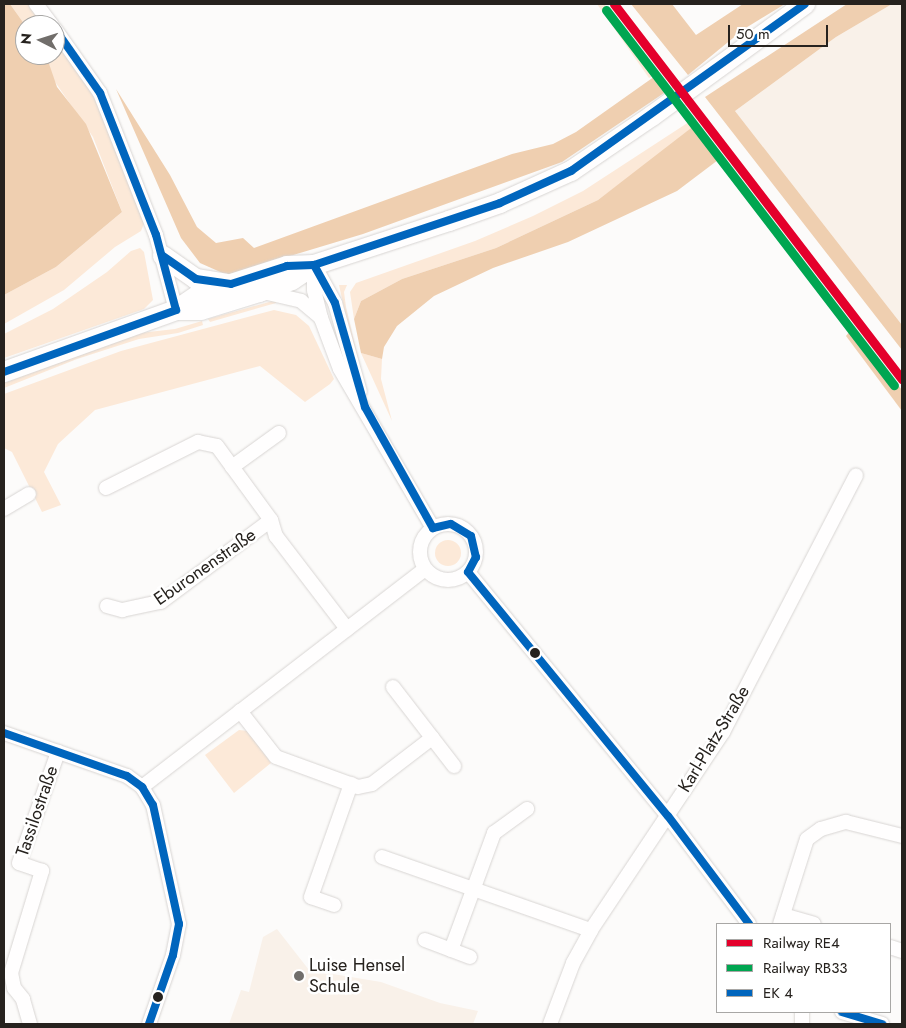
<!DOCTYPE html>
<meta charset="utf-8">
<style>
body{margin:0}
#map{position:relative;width:906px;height:1028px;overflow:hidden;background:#fcfbfa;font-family:Jost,sans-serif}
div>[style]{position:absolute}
.built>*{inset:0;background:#f9f1e9}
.green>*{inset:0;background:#fce9d8}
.round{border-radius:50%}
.forest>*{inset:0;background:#efcfb0}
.roads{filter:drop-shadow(0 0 1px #d8d5d3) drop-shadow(0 0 1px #d8d5d3)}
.street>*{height:14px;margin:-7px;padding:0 7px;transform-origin:7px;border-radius:7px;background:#fffefe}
.street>.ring{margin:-7px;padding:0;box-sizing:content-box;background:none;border:14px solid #fffefe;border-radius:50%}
.secondary>*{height:20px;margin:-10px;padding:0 10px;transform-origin:10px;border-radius:10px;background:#fffefe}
.bus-1>*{height:8px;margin:-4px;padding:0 4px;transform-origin:4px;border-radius:4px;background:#0065bd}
.rail-1>*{height:9px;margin:-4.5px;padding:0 4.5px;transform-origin:4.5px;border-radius:4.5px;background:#e4002b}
.rail-2>*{height:9px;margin:-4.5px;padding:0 4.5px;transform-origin:4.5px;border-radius:4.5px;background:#00a651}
.dots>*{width:14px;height:14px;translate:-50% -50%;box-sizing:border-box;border:2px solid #fff;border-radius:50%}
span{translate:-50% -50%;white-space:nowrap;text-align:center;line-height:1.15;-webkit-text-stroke:5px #fff;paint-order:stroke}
.street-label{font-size:18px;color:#26221e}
.poi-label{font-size:18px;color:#26221e}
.left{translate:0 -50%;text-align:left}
.frame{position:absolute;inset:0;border:5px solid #26221e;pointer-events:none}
.legend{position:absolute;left:716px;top:923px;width:175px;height:90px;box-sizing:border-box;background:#fff;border:1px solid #a8a7a5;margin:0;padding:6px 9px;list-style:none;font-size:15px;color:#26221e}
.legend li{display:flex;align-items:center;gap:10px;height:25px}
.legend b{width:25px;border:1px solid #a8a7a5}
.north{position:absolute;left:15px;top:15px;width:50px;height:50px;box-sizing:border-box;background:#fff;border:1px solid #a8a7a5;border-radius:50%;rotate:275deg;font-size:14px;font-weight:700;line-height:20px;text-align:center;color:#26221e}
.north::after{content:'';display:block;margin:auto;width:18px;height:22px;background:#716e6b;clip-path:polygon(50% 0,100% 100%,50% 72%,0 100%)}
.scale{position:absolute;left:728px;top:25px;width:100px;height:22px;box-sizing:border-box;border:2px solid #26221e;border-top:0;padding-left:6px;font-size:15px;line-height:18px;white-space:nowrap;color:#26221e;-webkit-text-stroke:4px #fff;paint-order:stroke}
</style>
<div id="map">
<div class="built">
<i style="clip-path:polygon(892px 4px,902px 4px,902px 325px,735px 111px,836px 37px)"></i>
<i style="clip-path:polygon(277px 929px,309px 970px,381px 982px,440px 1003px,478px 1011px,473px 1024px,229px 1024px,241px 990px,249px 992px,263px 937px)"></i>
</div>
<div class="green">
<i style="clip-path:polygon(10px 4px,31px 4px,47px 25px,25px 25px)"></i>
<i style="clip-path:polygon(597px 4px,604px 4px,658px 74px,649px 78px)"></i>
<i style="clip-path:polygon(55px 36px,79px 70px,104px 117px,145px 221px,141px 231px,115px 247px,64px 290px,4px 324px,4px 295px,56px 267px,122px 212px,93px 137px,53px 79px,46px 55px,55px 55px)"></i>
<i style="clip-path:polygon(692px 120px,695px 125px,669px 147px,598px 200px,496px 248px,402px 279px,361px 301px,354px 319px,350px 292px,356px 283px,475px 241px,533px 216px,583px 191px)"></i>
<i style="clip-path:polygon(140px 248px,144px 252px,153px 300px,144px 309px,4px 358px,4px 334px,53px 309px,107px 272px,131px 251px)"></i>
<i style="clip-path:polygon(339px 285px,347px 285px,344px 292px,346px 307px,361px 370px,358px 372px)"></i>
<i style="clip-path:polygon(276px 300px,276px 303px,210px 322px,208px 319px)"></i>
<i style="clip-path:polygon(274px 310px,296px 315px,309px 326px,334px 379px,330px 384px,305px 402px,260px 366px,95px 410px,58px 444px,44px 472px,61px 505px,42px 512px,12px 452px,4px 448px,4px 394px,121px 351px)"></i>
<i style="clip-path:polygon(202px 321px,203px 325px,178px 333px,139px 339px,77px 359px,4px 388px,4px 383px,140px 333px,175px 329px)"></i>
<i style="clip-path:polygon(361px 353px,382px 359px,381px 379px,392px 421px)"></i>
<i class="round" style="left:435px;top:540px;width:26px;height:26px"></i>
<i style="clip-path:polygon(239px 730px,248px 731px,271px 763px,234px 793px,205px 755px)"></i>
</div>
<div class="forest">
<i style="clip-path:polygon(4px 4px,10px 4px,25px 25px,25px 55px,46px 55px,57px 87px,86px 124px,122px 212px,56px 267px,4px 295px)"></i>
<i style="clip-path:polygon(631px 4px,672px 4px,696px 35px,743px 4px,785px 4px,744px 29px,688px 75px)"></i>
<i style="clip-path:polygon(847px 4px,892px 4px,836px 37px,735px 111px,902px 325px,902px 350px,705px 97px)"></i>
<i style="clip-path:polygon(658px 74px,670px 89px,562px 162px,363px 234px,227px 275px,200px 263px,181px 238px,116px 89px,170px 175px,197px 227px,216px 243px,243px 238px,254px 248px,512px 154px,553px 144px,576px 132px)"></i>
<i style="clip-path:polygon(695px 125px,722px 157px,677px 191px,568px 242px,493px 268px,434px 296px,397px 326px,384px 347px,382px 359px,361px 353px,354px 319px,361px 301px,402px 279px,496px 248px,598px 200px)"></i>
<i style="clip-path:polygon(853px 327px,902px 390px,902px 411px,846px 336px)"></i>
</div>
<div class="roads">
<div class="street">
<i style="left:36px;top:4px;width:26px;rotate:53deg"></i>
<i style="left:55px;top:29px;width:78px;rotate:54.9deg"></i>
<i style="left:100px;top:93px;width:153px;rotate:68.5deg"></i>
<i style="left:156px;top:235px;width:78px;rotate:75.1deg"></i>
<i style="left:314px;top:265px;width:43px;rotate:61.1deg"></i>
<i style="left:335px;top:303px;width:92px;rotate:74.3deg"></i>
<i style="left:314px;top:265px;width:25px;rotate:90deg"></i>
<i style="left:314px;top:290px;width:29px;rotate:76deg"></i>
<i style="left:263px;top:292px;width:39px;rotate:13deg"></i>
<i style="left:301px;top:301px;width:26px;rotate:40deg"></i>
<i style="left:321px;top:318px;width:54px;rotate:69.6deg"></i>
<i style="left:340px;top:369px;width:184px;rotate:59.7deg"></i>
<i style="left:232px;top:467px;width:58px;rotate:-35.9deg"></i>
<i style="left:106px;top:488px;width:103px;rotate:-26.6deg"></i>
<i style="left:198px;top:442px;width:19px;rotate:12deg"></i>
<i style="left:217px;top:446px;width:92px;rotate:53.9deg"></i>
<i style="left:271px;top:520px;width:17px;rotate:73deg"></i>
<i style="left:276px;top:536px;width:117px;rotate:52.6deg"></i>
<i style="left:4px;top:509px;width:29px;rotate:-31deg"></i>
<i class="ring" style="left:420px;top:524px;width:42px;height:42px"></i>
<i style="left:468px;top:572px;width:315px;rotate:50.7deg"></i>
<i style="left:668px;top:816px;width:135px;rotate:53.1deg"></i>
<i style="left:107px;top:606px;width:16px;rotate:15deg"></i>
<i style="left:122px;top:610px;width:40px;rotate:-12deg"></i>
<i style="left:161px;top:602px;width:137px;rotate:-36.7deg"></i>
<i style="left:393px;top:687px;width:100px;rotate:52.3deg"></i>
<i style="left:240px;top:711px;width:58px;rotate:52deg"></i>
<i style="left:276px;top:757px;width:87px;rotate:20.1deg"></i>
<i style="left:358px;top:787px;width:14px;rotate:-12deg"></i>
<i style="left:372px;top:784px;width:76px;rotate:-37.5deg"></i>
<i style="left:4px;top:733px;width:130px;rotate:19.3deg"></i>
<i style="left:127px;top:776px;width:19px;rotate:36deg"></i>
<i style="left:142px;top:787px;width:21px;rotate:59deg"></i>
<i style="left:153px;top:805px;width:122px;rotate:77.7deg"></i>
<i style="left:179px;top:924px;width:32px;rotate:101deg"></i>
<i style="left:173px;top:955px;width:73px;rotate:109.2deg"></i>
<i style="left:142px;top:787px;width:357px;rotate:-37.6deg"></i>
<i style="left:382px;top:857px;width:221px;rotate:19.3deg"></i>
<i style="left:334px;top:905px;width:24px;rotate:-161deg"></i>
<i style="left:311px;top:897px;width:120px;rotate:-70.5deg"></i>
<i style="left:783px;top:915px;width:32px;rotate:16deg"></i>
<i style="left:780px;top:924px;width:89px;rotate:-72.4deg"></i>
<i style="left:807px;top:839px;width:17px;rotate:-36deg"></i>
<i style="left:821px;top:829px;width:26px;rotate:-16deg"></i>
<i style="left:846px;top:822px;width:58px;rotate:14deg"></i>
<i style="left:425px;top:940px;width:48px;rotate:20.7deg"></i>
<i style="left:890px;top:947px;width:13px;rotate:18deg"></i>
<i style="left:451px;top:950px;width:125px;rotate:-69.8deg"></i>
<i style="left:494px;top:833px;width:41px;rotate:-36deg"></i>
<i style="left:842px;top:1012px;width:42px;rotate:16.7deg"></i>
<i style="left:30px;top:1024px;width:26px;rotate:-106deg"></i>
<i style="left:23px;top:999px;width:14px;rotate:-129deg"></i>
<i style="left:14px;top:988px;width:15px;rotate:-101deg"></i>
<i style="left:11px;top:973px;width:107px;rotate:-73.1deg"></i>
<i style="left:42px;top:871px;width:24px;rotate:-161deg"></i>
<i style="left:19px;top:863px;width:118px;rotate:-70.6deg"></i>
<i style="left:550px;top:1024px;width:65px;rotate:-69.3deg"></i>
<i style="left:573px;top:963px;width:38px;rotate:-61deg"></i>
<i style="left:591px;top:930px;width:238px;rotate:-56.3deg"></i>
<i style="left:723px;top:732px;width:289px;rotate:-62.6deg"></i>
<i style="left:802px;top:1024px;width:12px;rotate:-90deg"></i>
</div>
<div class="secondary">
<i style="left:163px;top:256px;width:40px;rotate:34.9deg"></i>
<i style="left:196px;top:279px;width:30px;rotate:9deg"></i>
<i style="left:176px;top:310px;width:25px"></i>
<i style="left:201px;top:310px;width:61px;rotate:-17.2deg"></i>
<i style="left:259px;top:292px;width:35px;rotate:-20deg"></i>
<i style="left:292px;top:280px;width:27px;rotate:-34deg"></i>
<i style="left:4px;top:372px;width:183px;rotate:-19.8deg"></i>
<i style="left:176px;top:310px;width:25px;rotate:-34deg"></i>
<i style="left:197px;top:296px;width:36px;rotate:-19deg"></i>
<i style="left:231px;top:284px;width:59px;rotate:-17.8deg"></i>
<i style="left:287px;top:266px;width:27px;rotate:-2deg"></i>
<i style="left:314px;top:265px;width:142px;rotate:-18.1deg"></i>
<i style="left:449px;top:221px;width:54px;rotate:-19.4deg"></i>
<i style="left:500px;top:203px;width:78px;rotate:-24.3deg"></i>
<i style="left:571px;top:171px;width:98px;rotate:-34.2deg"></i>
<i style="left:652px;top:116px;width:190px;rotate:-36.2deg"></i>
</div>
</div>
<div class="bus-1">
<i style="left:163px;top:256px;width:40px;rotate:34.9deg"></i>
<i style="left:196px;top:279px;width:35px;rotate:8deg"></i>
<i style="left:231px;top:284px;width:59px;rotate:-17.8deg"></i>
<i style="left:287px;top:266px;width:27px;rotate:-2deg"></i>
<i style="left:314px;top:265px;width:196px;rotate:-18.4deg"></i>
<i style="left:500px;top:203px;width:78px;rotate:-24.3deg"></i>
<i style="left:571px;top:171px;width:287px;rotate:-35.5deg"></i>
<i style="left:314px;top:265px;width:43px;rotate:61.1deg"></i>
<i style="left:335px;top:303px;width:108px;rotate:73.9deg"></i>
<i style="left:365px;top:407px;width:139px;rotate:60.7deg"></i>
<i style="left:433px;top:528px;width:18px;rotate:-13deg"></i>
<i style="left:451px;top:524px;width:23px;rotate:31deg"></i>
<i style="left:471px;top:536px;width:22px;rotate:77deg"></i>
<i style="left:476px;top:557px;width:17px;rotate:118deg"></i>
<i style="left:468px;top:572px;width:315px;rotate:50.7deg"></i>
<i style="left:668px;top:816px;width:135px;rotate:53.1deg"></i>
<i style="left:4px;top:372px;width:183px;rotate:-19.8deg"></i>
<i style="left:176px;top:310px;width:78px;rotate:-104.9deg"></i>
<i style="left:156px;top:235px;width:153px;rotate:-111.5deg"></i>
<i style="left:100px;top:93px;width:78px;rotate:-125.1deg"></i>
<i style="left:4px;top:733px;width:130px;rotate:19.3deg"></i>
<i style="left:127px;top:776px;width:19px;rotate:36deg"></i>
<i style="left:142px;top:787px;width:21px;rotate:59deg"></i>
<i style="left:153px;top:805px;width:122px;rotate:77.7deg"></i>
<i style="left:179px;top:924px;width:32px;rotate:101deg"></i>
<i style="left:173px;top:955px;width:73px;rotate:109.2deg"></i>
<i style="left:842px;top:1012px;width:42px;rotate:16.7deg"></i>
</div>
<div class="rail-1">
<i style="left:614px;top:4px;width:473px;rotate:52.5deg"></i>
</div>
<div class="rail-2">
<i style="left:606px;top:10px;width:473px;rotate:52.5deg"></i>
</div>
<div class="dots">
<i style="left:535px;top:653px;background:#26221e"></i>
<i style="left:299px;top:976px;background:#716e6b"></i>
<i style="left:158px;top:997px;background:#26221e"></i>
</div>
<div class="street-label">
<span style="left:205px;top:567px;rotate:-35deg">Eburonenstraße</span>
<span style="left:714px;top:739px;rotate:-59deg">Karl-Platz-Straße</span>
<span style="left:37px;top:811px;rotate:-71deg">Tassilostraße</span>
</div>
<div class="poi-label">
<span class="left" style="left:309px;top:976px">Luise Hensel<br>Schule</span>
</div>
<div class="frame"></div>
<ul class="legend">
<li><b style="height:6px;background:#e4002b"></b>Railway RE4</li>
<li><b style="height:6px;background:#00a651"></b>Railway RB33</li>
<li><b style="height:6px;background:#0065bd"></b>EK 4</li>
</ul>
<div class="north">N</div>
<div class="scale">50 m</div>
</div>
